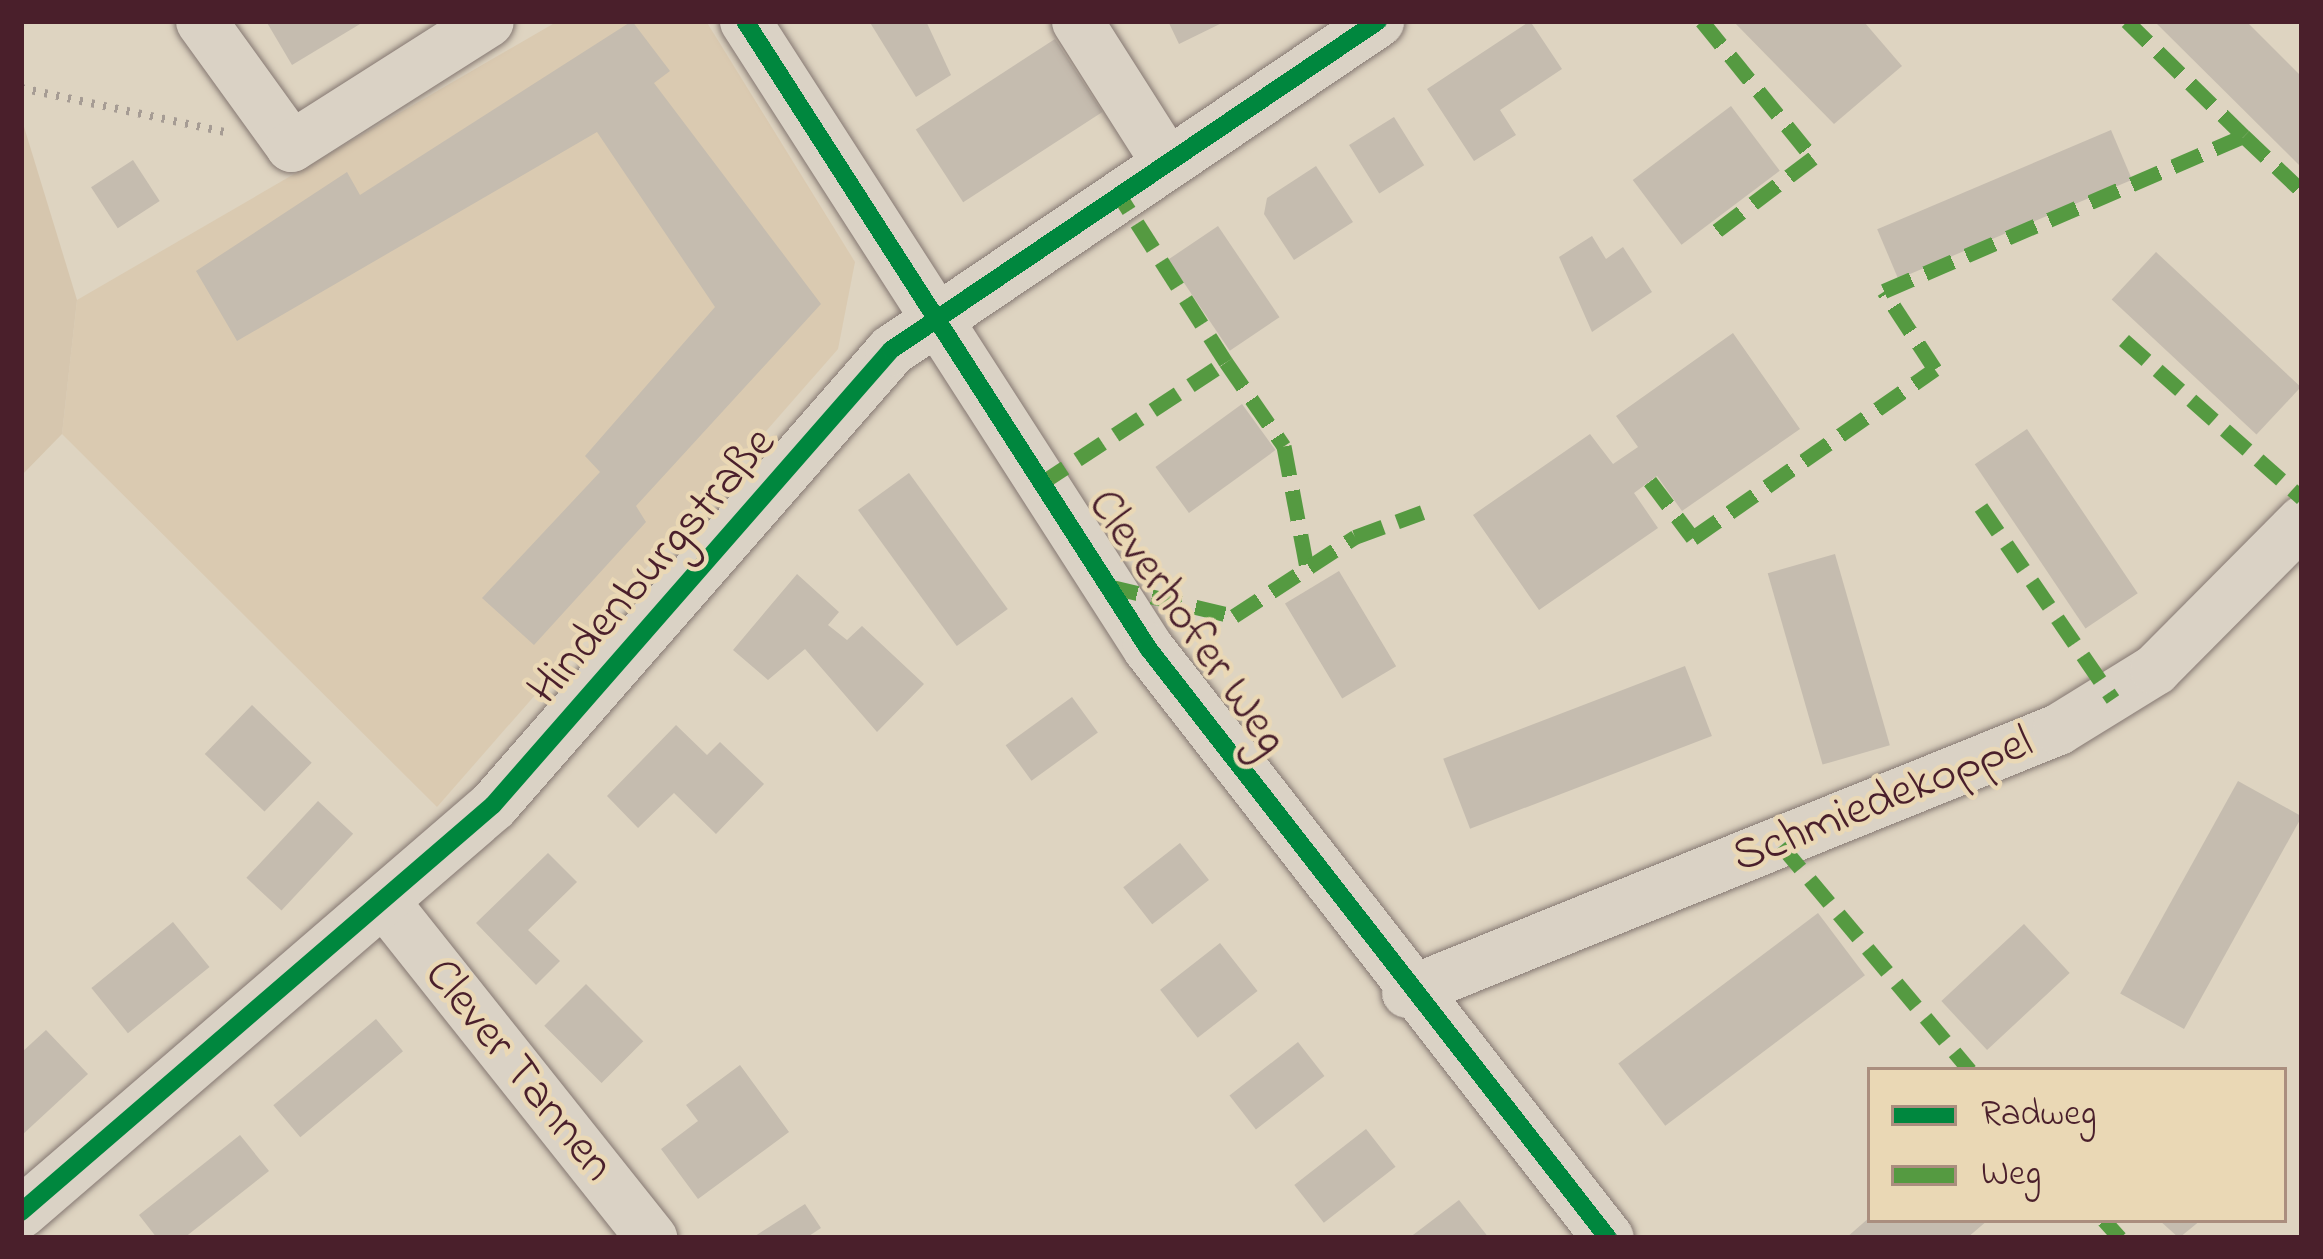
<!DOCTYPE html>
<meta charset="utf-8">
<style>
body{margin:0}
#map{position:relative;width:2323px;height:1259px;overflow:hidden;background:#ded4c1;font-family:"Indie Flower",sans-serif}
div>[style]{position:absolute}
.built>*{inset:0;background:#dacab1}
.green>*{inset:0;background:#d6c6ae}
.building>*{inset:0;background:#c5bcaf;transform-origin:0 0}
.path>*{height:8px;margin-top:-4px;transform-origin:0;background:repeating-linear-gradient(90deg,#a69c94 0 3px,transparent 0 12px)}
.roads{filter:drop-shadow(0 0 3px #857872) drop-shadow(0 0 3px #857872)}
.minor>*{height:51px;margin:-25.5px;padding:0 25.5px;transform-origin:25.5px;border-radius:25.5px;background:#dad2c5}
.quiet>*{height:15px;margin-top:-7.5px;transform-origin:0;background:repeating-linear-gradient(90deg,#559a41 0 30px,transparent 0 45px)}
.cycleway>*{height:18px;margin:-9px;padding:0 9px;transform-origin:9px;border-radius:9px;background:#00873e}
span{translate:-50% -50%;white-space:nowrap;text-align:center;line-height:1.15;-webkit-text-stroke:9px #ead8b5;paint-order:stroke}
.street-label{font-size:48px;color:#4a1f2b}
.frame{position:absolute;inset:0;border:24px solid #4a1f2b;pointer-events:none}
.legend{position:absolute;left:1867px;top:1067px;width:420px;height:156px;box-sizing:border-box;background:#ead8b5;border:3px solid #aa8e7e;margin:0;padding:15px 21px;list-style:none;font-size:36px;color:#4a1f2b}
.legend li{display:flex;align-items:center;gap:24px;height:60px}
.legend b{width:60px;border:3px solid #aa8e7e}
</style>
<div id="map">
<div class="built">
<i style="clip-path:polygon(558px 21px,706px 21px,855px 262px,838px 349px,437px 807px,62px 434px,77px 300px)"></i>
</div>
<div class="green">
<i style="clip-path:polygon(21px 117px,77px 300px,62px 434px,21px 476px)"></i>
</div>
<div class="building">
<i style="clip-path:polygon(266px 21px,365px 21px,292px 65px)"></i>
<i style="clip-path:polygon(632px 21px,670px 71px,654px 83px,821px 304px,636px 506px,646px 522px,534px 645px,482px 598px,600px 472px,585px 456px,715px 307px,597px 132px,237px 341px,196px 271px,347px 172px,360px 195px)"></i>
<i style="clip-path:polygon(869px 21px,926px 21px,951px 75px,916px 97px)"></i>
<i style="clip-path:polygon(1168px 21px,1226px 21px,1179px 44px)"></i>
<i style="clip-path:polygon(1530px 21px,1562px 69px,1500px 110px,1516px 135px,1474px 161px,1427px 89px)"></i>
<i style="clip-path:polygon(1733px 21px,1865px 23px,1902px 66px,1834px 124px)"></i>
<i style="clip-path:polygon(2154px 21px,2246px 21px,2302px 77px,2302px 168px)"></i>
<i style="left:1055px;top:39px;width:87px;height:166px;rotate:57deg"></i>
<i style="left:1731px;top:106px;width:81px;height:123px;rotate:53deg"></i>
<i style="left:1394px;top:117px;width:57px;height:53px;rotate:58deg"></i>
<i style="left:2111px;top:130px;width:54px;height:254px;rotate:67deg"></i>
<i style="left:133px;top:160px;width:49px;height:50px;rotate:57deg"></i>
<i style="clip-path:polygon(1316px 166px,1353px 222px,1294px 260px,1264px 214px,1267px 198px)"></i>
<i style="left:1218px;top:226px;width:110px;height:60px;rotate:56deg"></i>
<i style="clip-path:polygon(1592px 236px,1606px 259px,1623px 247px,1652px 292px,1592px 332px,1559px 257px)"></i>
<i style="left:2156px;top:252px;width:198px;height:65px;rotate:43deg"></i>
<i style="clip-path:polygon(1733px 333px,1800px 429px,1682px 511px,1657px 476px,1634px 493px,1658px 528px,1539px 610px,1473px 515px,1590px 434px,1613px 464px,1638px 447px,1616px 416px)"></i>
<i style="left:1242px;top:404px;width:57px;height:107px;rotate:54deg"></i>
<i style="left:2027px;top:429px;width:198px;height:63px;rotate:56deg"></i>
<i style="left:909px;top:473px;width:168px;height:63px;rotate:54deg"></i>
<i style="left:1835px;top:554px;width:199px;height:70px;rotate:74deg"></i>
<i style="left:1339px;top:571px;width:111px;height:63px;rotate:59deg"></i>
<i style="clip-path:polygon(797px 574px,839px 612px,828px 625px,847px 640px,862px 626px,924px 684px,877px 732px,805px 649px,768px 680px,733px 650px)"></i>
<i style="left:1685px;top:666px;width:75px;height:259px;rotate:69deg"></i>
<i style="left:1072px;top:697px;width:44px;height:82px;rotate:54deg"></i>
<i style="left:252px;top:705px;width:83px;height:68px;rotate:44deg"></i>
<i style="clip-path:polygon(676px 725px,707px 755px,720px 742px,764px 784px,716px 834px,674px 793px,638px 828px,607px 796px)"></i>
<i style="left:2238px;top:781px;width:73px;height:243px;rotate:29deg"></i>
<i style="left:318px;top:801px;width:48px;height:105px;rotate:43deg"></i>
<i style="left:1180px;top:843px;width:47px;height:72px;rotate:52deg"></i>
<i style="clip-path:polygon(548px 853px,577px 882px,528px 930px,560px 961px,536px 985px,476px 923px)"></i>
<i style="left:1818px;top:913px;width:78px;height:250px;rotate:53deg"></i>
<i style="left:173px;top:922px;width:58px;height:105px;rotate:51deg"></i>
<i style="left:2024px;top:924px;width:67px;height:113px;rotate:47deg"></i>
<i style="left:1220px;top:943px;width:61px;height:76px;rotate:52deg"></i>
<i style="left:586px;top:984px;width:81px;height:59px;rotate:45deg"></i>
<i style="left:376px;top:1019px;width:42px;height:134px;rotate:50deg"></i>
<i style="clip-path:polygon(46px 1030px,88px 1074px,21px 1136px,21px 1053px)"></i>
<i style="left:1298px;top:1042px;width:43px;height:87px;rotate:52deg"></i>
<i style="clip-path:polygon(740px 1065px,789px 1132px,698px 1199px,661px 1149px,698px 1121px,686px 1105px)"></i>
<i style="left:1366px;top:1129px;width:48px;height:91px;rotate:52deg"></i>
<i style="clip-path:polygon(240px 1135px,269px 1171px,184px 1238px,157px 1238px,139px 1215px)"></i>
<i style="clip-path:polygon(1459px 1200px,1489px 1238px,1409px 1238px)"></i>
<i style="clip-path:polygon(805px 1204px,821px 1228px,806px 1238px,752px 1238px)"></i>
<i style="clip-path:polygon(1870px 1217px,1870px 1220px,1988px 1220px,1967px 1238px,1846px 1238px)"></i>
<i style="clip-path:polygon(2159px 1220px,2201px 1220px,2179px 1238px)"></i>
</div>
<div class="path">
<i style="left:21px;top:88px;width:209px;rotate:12.2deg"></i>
</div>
<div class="roads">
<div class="minor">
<i style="left:201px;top:21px;width:154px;rotate:54.2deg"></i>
<i style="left:291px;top:146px;width:233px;rotate:-32.4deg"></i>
<i style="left:745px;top:21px;width:745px;rotate:57.27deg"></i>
<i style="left:1148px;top:648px;width:748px;rotate:52.06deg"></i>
<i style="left:1077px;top:21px;width:162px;rotate:57.6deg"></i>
<i style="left:385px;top:903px;width:428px;rotate:51.5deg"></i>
<i style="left:1407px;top:992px;width:702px;rotate:-22deg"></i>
<i style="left:2058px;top:729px;width:114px;rotate:-31.7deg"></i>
<i style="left:2155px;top:669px;width:209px;rotate:-45.2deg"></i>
<i style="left:21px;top:1212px;width:623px;rotate:-40.77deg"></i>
<i style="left:493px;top:805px;width:605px;rotate:-48.82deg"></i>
<i style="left:891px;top:350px;width:588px;rotate:-34.04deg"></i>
</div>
</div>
<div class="quiet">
<i style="left:1702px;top:21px;width:176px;rotate:51deg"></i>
<i style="left:1813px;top:158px;width:123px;rotate:142.9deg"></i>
<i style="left:2244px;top:136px;width:80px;rotate:43.5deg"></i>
<i style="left:2124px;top:340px;width:238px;rotate:41.6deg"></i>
<i style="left:1226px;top:362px;width:102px;rotate:55.4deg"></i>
<i style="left:1284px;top:446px;width:124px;rotate:79.3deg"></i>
<i style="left:1650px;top:481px;width:71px;rotate:53deg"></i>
<i style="left:1693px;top:538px;width:295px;rotate:-34.9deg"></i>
<i style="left:1935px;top:369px;width:93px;rotate:-123.2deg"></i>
<i style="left:1884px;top:291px;width:392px;rotate:-23.3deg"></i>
<i style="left:2244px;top:136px;width:164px;rotate:-135.5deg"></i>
<i style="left:1040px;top:484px;width:222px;rotate:-33.3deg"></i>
<i style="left:1226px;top:362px;width:204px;rotate:-122.6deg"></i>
<i style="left:1981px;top:507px;width:233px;rotate:55.5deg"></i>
<i style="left:1108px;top:586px;width:130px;rotate:13.4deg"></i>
<i style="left:1234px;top:616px;width:145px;rotate:-33.1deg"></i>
<i style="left:1355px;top:537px;width:72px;rotate:-20.2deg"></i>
<i style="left:1781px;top:845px;width:294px;rotate:50deg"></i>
<i style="left:2104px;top:1220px;width:24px;rotate:48deg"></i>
</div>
<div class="cycleway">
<i style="left:745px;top:21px;width:745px;rotate:57.27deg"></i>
<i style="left:1148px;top:648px;width:748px;rotate:52.06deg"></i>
<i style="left:21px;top:1212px;width:623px;rotate:-40.77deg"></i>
<i style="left:493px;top:805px;width:605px;rotate:-48.82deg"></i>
<i style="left:891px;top:350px;width:588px;rotate:-34.04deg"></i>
</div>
<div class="street-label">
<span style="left:653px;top:567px;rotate:-49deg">Hindenburgstraße</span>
<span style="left:1186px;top:623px;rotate:55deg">Cleverhofer Weg</span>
<span style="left:1883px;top:801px;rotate:-22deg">Schmiedekoppel</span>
<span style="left:518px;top:1071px;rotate:51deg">Clever Tannen</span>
</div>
<div class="frame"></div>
<ul class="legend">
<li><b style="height:15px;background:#00873e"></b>Radweg</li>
<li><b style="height:15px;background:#559a41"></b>Weg</li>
</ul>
</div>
